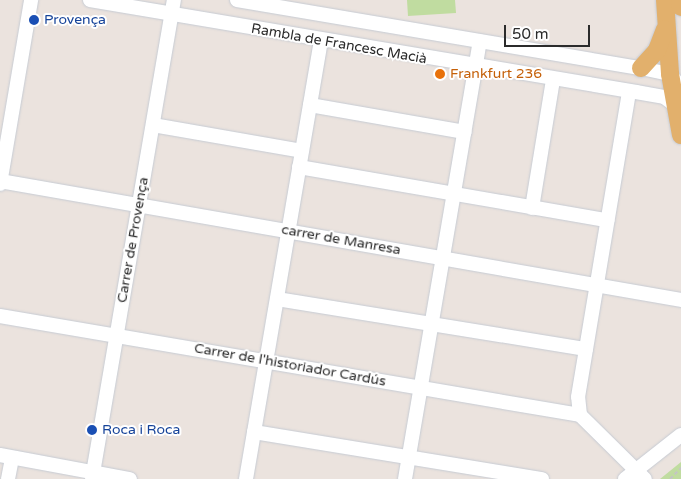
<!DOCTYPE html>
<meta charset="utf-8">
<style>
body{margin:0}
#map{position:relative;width:681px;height:479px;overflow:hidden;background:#ebe3de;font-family:"Varela Round",sans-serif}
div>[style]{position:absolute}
.green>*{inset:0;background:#c0dca0}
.path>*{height:2px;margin-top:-1px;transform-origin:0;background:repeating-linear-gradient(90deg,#c4c4c4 0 4px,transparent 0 6.5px)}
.roads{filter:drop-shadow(0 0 1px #c6cbd3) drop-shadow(0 0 1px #c6cbd3)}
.minor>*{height:14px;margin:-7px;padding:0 7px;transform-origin:7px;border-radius:7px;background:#fff}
.major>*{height:18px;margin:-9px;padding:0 9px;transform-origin:9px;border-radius:9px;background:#e2b06c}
.dots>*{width:14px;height:14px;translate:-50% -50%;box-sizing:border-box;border:2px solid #fff;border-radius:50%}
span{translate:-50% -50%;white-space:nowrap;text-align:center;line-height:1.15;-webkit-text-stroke:4px #fff;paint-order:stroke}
.transit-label{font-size:14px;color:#164399}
.left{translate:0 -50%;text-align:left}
.street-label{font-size:14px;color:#2b2b2b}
.food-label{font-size:14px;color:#c56008}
.scale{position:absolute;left:504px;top:25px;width:86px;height:22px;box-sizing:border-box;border:2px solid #2b2b2b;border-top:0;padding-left:6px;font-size:15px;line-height:18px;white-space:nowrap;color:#2b2b2b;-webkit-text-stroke:4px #fff;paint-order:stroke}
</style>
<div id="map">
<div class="green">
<i style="clip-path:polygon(407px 0,455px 0,456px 13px,408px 16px)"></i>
<i style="clip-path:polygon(681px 462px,681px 479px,660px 479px)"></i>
</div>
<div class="path">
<i style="left:670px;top:479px;width:16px;rotate:-45deg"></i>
</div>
<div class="roads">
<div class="minor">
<i style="left:90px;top:0;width:554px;rotate:9.56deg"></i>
<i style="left:636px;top:92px;width:28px;rotate:10deg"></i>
<i style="left:664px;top:97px;width:15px;rotate:37deg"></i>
<i style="left:237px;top:0;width:410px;rotate:9.6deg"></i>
<i style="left:641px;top:68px;width:30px;rotate:12deg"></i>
<i style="left:670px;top:74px;width:8px;rotate:50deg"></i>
<i style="left:310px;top:105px;width:157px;rotate:9.9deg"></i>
<i style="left:153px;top:125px;width:151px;rotate:9.9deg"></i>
<i style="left:299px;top:167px;width:313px;rotate:9.8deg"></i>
<i style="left:0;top:181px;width:691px;rotate:9.91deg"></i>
<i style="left:0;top:184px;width:187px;rotate:-80.4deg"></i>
<i style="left:532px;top:208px;width:130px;rotate:-80.7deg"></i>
<i style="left:277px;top:299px;width:313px;rotate:9.2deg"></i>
<i style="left:0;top:316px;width:588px;rotate:9.69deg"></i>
<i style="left:580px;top:415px;width:18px;rotate:-96deg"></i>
<i style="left:578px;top:397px;width:310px;rotate:-80.5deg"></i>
<i style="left:580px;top:415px;width:91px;rotate:44.6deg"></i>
<i style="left:254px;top:432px;width:292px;rotate:9.3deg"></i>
<i style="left:0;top:455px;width:132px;rotate:10.5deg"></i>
<i style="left:8px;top:479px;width:21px;rotate:-79deg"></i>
<i style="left:92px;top:479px;width:486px;rotate:-80.3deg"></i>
<i style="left:246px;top:479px;width:444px;rotate:-80.3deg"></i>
<i style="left:405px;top:479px;width:444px;rotate:-80.3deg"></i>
<i style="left:625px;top:479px;width:71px;rotate:-38.2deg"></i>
</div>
<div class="major">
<i style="left:665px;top:0;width:74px;rotate:86.1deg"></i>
<i style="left:670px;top:74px;width:62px;rotate:79.8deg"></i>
<i style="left:680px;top:0;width:7px;rotate:82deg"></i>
<i style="left:641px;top:68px;width:24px;rotate:-48deg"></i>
<i style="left:657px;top:50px;width:22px;rotate:-69deg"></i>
</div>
</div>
<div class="dots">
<i style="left:34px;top:20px;background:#1a4fb4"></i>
<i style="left:440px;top:74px;background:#e8710a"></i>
<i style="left:92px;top:430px;background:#1a4fb4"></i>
</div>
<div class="transit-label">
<span class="left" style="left:44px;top:20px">Provença</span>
<span class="left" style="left:102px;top:430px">Roca i Roca</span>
</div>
<div class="street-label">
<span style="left:339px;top:44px;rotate:10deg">Rambla de Francesc Macià</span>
<span style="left:133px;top:240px;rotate:-80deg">Carrer de Provença</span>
<span style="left:341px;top:240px;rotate:10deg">carrer de Manresa</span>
<span style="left:290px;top:365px;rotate:10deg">Carrer de l'historiador Cardús</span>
</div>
<div class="food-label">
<span class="left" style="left:450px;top:74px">Frankfurt 236</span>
</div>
<div class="scale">50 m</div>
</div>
